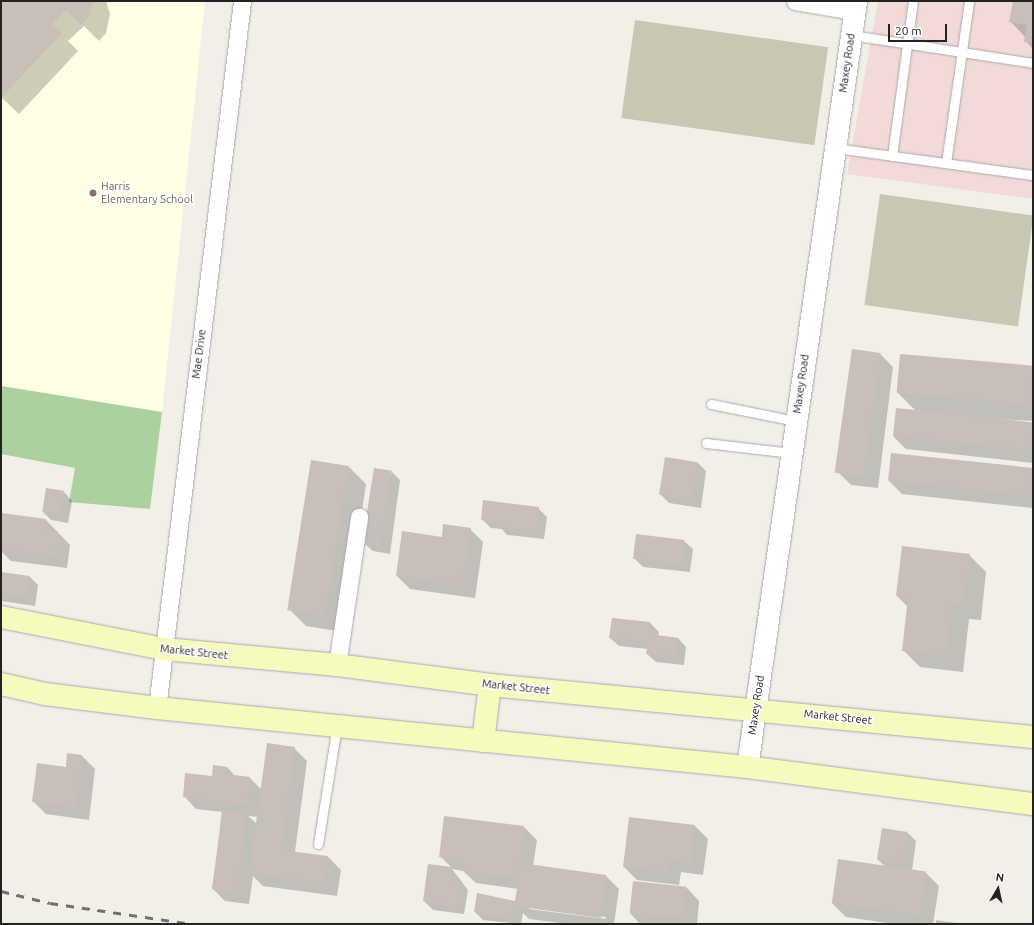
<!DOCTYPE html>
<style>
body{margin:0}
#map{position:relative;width:1034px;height:925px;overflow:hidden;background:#f2efe9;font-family:Ubuntu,sans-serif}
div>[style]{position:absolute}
.commercial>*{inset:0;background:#f2dad9}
.education>*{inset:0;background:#ffffe5}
.construction>*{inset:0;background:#c7c7b4;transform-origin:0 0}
.forest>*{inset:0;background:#add19e}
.shadow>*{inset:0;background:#0003}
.building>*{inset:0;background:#c7bfb8;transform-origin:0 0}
.roads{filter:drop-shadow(0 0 1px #a9a9a9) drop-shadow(0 0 1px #a9a9a9)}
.service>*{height:9px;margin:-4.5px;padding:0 4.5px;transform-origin:4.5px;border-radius:4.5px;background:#fff}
.minor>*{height:17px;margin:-8.5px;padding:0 8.5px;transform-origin:8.5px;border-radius:8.5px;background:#fff}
.tertiary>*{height:21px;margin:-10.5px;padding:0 10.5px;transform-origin:10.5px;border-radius:10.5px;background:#fff}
.secondary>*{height:22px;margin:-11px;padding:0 11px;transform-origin:11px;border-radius:11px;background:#f7fabf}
.rail>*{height:3px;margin-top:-1.5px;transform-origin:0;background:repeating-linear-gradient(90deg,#707070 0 8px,transparent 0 16px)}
.dots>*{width:11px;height:11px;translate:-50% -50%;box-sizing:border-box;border:2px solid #fff;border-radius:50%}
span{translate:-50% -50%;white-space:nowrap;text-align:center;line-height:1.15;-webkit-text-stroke:3px #fff;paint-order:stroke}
.street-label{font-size:11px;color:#222}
.education-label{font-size:11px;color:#785e54}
.left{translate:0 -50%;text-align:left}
.frame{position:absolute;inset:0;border:2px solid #222;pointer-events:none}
.north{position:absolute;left:978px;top:869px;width:40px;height:40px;-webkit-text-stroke:3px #fff;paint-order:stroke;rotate:9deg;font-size:11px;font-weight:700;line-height:16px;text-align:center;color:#222}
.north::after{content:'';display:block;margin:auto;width:14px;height:18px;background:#222;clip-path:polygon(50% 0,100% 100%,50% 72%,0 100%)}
.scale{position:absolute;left:888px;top:24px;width:59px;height:18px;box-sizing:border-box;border:2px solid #222;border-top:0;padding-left:5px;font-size:12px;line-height:14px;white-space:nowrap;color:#222;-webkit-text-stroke:3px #fff;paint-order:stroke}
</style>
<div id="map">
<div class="commercial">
<i style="clip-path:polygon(878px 1px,1033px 1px,1033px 199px,847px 174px)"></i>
</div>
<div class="education">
<i style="clip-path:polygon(1px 1px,205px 1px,162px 412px,1px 386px)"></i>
</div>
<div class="construction">
<i style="left:635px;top:20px;width:195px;height:99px;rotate:8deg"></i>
<i style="left:880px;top:194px;width:155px;height:112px;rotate:8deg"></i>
</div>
<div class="forest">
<i style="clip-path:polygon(1px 386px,162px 412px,150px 509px,69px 502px,75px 468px,1px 454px)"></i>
</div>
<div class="shadow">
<i style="clip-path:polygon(1px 1px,106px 1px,110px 14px,106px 33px,99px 41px,84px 26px,68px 41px,78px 51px,19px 114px,1px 97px)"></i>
<i style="clip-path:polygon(1014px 1px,1033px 1px,1033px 49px,1026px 41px,1026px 38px,1011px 22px)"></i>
<i style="clip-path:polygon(880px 354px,893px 367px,878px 488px,851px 485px,838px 472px)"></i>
<i style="clip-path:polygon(1033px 367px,1033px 421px,976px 418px,1033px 424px,1033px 463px,906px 449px,893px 436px,916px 411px,898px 393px)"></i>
<i style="clip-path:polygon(892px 454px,1033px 470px,1033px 508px,902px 494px,889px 481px)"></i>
<i style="clip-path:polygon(312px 461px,349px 467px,366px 484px,344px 632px,306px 626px,289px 609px)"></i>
<i style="clip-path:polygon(698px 463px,706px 471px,701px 508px,669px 503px,660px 494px)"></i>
<i style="clip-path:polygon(392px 472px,400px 480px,390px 554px,373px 551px,364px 543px)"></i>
<i style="clip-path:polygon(47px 489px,64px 492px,72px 501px,68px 523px,51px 520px,43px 512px)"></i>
<i style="clip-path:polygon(538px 508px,547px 517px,544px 539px,507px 535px,502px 529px,491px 528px,482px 519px)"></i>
<i style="clip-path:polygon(3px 514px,46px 520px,70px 545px,67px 568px,11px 561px,1px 551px)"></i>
<i style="clip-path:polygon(470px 529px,483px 542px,475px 598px,410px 589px,397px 576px,443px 538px)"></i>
<i style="clip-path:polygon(684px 541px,693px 549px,690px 572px,643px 567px,634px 558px)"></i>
<i style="clip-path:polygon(969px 555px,986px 572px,981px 620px,969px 619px,963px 672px,920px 667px,903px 650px,908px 607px,897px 596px)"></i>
<i style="clip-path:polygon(1px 573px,30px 577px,38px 585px,35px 606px,1px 601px)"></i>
<i style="clip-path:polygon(613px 619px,650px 623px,659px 632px,658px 636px,678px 638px,686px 647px,684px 665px,656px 662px,647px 654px,648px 649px,619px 646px,610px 638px)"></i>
<i style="clip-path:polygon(evenodd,294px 748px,307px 761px,295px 852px,328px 857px,341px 870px,337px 896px,263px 886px,253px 876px,249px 904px,225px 901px,212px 888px,223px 812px,196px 809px,184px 796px,227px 767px,235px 776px,250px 778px,261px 789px,294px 748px,248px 816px,258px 817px,257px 824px,248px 816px)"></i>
<i style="clip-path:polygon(68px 754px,82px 756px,95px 769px,89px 820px,46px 814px,33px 801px,66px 768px)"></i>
<i style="clip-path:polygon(630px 818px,695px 826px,708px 839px,703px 875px,681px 872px,679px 885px,637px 880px,624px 867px)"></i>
<i style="clip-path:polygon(evenodd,524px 827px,537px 840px,533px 866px,606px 876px,619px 889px,614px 924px,569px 924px,529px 919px,523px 913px,521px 924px,483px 920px,475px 912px,516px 903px,518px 889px,476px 883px,463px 871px,452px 869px,468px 890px,464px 914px,433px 910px,424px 901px,429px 865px,452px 868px,440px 856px,524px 827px,529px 907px,606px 917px,606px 919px,529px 909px,529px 907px)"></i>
<i style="clip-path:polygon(908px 833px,916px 841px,912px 871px,926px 873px,939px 886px,933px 924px,894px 924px,846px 917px,833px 904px,886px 867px,878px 860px)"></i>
<i style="clip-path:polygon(687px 888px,699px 901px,697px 924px,640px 924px,630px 913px)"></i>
</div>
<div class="building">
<i style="clip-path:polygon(1px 1px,93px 1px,89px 16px,81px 25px,66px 10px,52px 24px,62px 33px,1px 98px)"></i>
<i style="clip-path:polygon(1013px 1px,1033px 1px,1033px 43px,1024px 42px,1027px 25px,1009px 22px)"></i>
<i style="left:852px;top:349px;width:29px;height:125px;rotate:8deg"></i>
<i style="left:900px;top:354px;width:134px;height:39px;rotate:5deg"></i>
<i style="left:896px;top:408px;width:138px;height:28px;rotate:6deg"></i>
<i style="left:891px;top:453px;width:143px;height:28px;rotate:6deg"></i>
<i style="left:665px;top:457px;width:33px;height:38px;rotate:9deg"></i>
<i style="left:311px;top:460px;width:38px;height:152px;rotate:9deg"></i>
<i style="left:374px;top:468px;width:18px;height:76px;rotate:9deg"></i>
<i style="left:46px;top:488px;width:18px;height:24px;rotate:9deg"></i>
<i style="clip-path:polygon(483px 500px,539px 507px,536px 531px,498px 527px,498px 522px,481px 520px)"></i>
<i style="clip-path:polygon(2px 513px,46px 519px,45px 530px,58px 531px,55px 556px,1px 549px)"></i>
<i style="clip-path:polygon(443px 524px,471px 528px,462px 586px,396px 576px,402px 531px,442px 537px)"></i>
<i style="left:636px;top:534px;width:49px;height:25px;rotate:7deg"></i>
<i style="clip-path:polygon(902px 546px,970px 554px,964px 604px,952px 603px,946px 656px,902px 651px,908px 597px,896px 596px)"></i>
<i style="left:1px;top:572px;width:29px;height:22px;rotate:8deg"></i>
<i style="clip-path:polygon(612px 618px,650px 622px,649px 634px,678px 638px,676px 657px,646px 654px,648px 642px,609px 638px)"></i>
<i style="clip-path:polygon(267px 743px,295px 747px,281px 850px,328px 856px,325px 883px,249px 874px)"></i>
<i style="clip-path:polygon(67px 753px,82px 755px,76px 807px,32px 802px,37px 763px,66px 767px)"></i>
<i style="clip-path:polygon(213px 765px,227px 767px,226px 774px,250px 777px,247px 805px,183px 797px,185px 773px,212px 776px)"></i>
<i style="left:222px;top:810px;width:25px;height:80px;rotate:7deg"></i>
<i style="clip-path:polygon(444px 816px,524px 826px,518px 878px,462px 871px,463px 860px,439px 857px)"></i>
<i style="clip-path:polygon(629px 817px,695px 825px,691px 863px,668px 860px,667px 872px,623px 867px)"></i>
<i style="left:882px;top:828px;width:26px;height:32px;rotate:9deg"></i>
<i style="left:838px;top:859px;width:89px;height:45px;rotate:8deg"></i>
<i style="clip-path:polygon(521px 863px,606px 875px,601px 918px,514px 906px,512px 919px,474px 912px,477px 893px,515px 901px)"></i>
<i style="clip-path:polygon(428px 864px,452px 867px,450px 879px,460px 881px,456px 906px,423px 901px)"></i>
<i style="left:633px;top:881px;width:54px;height:32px;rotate:6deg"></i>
<i style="clip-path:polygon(936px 920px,957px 923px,957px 924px,936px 924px)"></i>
</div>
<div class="roads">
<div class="service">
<i style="left:851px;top:35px;width:184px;rotate:8.7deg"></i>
<i style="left:835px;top:148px;width:200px;rotate:7.8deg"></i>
<i style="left:892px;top:156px;width:156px;rotate:-82.3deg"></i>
<i style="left:946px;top:163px;width:164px;rotate:-81.9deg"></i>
<i style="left:711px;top:404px;width:87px;rotate:11.3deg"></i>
<i style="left:706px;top:443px;width:86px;rotate:6.7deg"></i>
<i style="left:318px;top:844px;width:120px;rotate:-80.9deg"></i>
</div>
<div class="minor">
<i style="left:795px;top:1px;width:60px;rotate:9.6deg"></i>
<i style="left:337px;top:665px;width:150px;rotate:-81.5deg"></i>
<i style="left:157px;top:708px;width:712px;rotate:-83.14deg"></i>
</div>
<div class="tertiary">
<i style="left:747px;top:767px;width:774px;rotate:-81.9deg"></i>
</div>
<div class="secondary">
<i style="left:1px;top:617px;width:166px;rotate:11.1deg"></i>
<i style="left:164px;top:649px;width:174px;rotate:5.3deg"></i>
<i style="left:337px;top:665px;width:154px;rotate:7.4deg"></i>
<i style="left:490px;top:685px;width:545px;rotate:5.47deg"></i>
<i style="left:1px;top:684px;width:45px;rotate:12.8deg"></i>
<i style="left:45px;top:694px;width:113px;rotate:7.1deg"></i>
<i style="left:157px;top:708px;width:593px;rotate:5.71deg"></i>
<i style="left:747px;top:767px;width:288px;rotate:7.4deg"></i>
<i style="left:483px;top:741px;width:56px;rotate:-82.9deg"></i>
</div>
</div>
<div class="rail">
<i style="left:1px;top:891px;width:50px;rotate:13.8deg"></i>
<i style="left:50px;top:903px;width:145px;rotate:8.4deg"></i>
</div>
<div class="dots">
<i style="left:93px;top:193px;background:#8d6e63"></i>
</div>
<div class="street-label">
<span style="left:847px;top:63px;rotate:-82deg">Maxey Road</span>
<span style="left:199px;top:354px;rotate:-83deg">Mae Drive</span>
<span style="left:801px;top:384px;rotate:-82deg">Maxey Road</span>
<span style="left:194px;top:652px;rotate:6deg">Market Street</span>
<span style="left:516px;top:687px;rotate:6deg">Market Street</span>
<span style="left:756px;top:705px;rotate:-82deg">Maxey Road</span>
<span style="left:838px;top:717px;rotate:6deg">Market Street</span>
</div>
<div class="education-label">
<span class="left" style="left:101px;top:193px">Harris<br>Elementary School</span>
</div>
<div class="frame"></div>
<div class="north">N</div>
<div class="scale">20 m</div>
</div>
